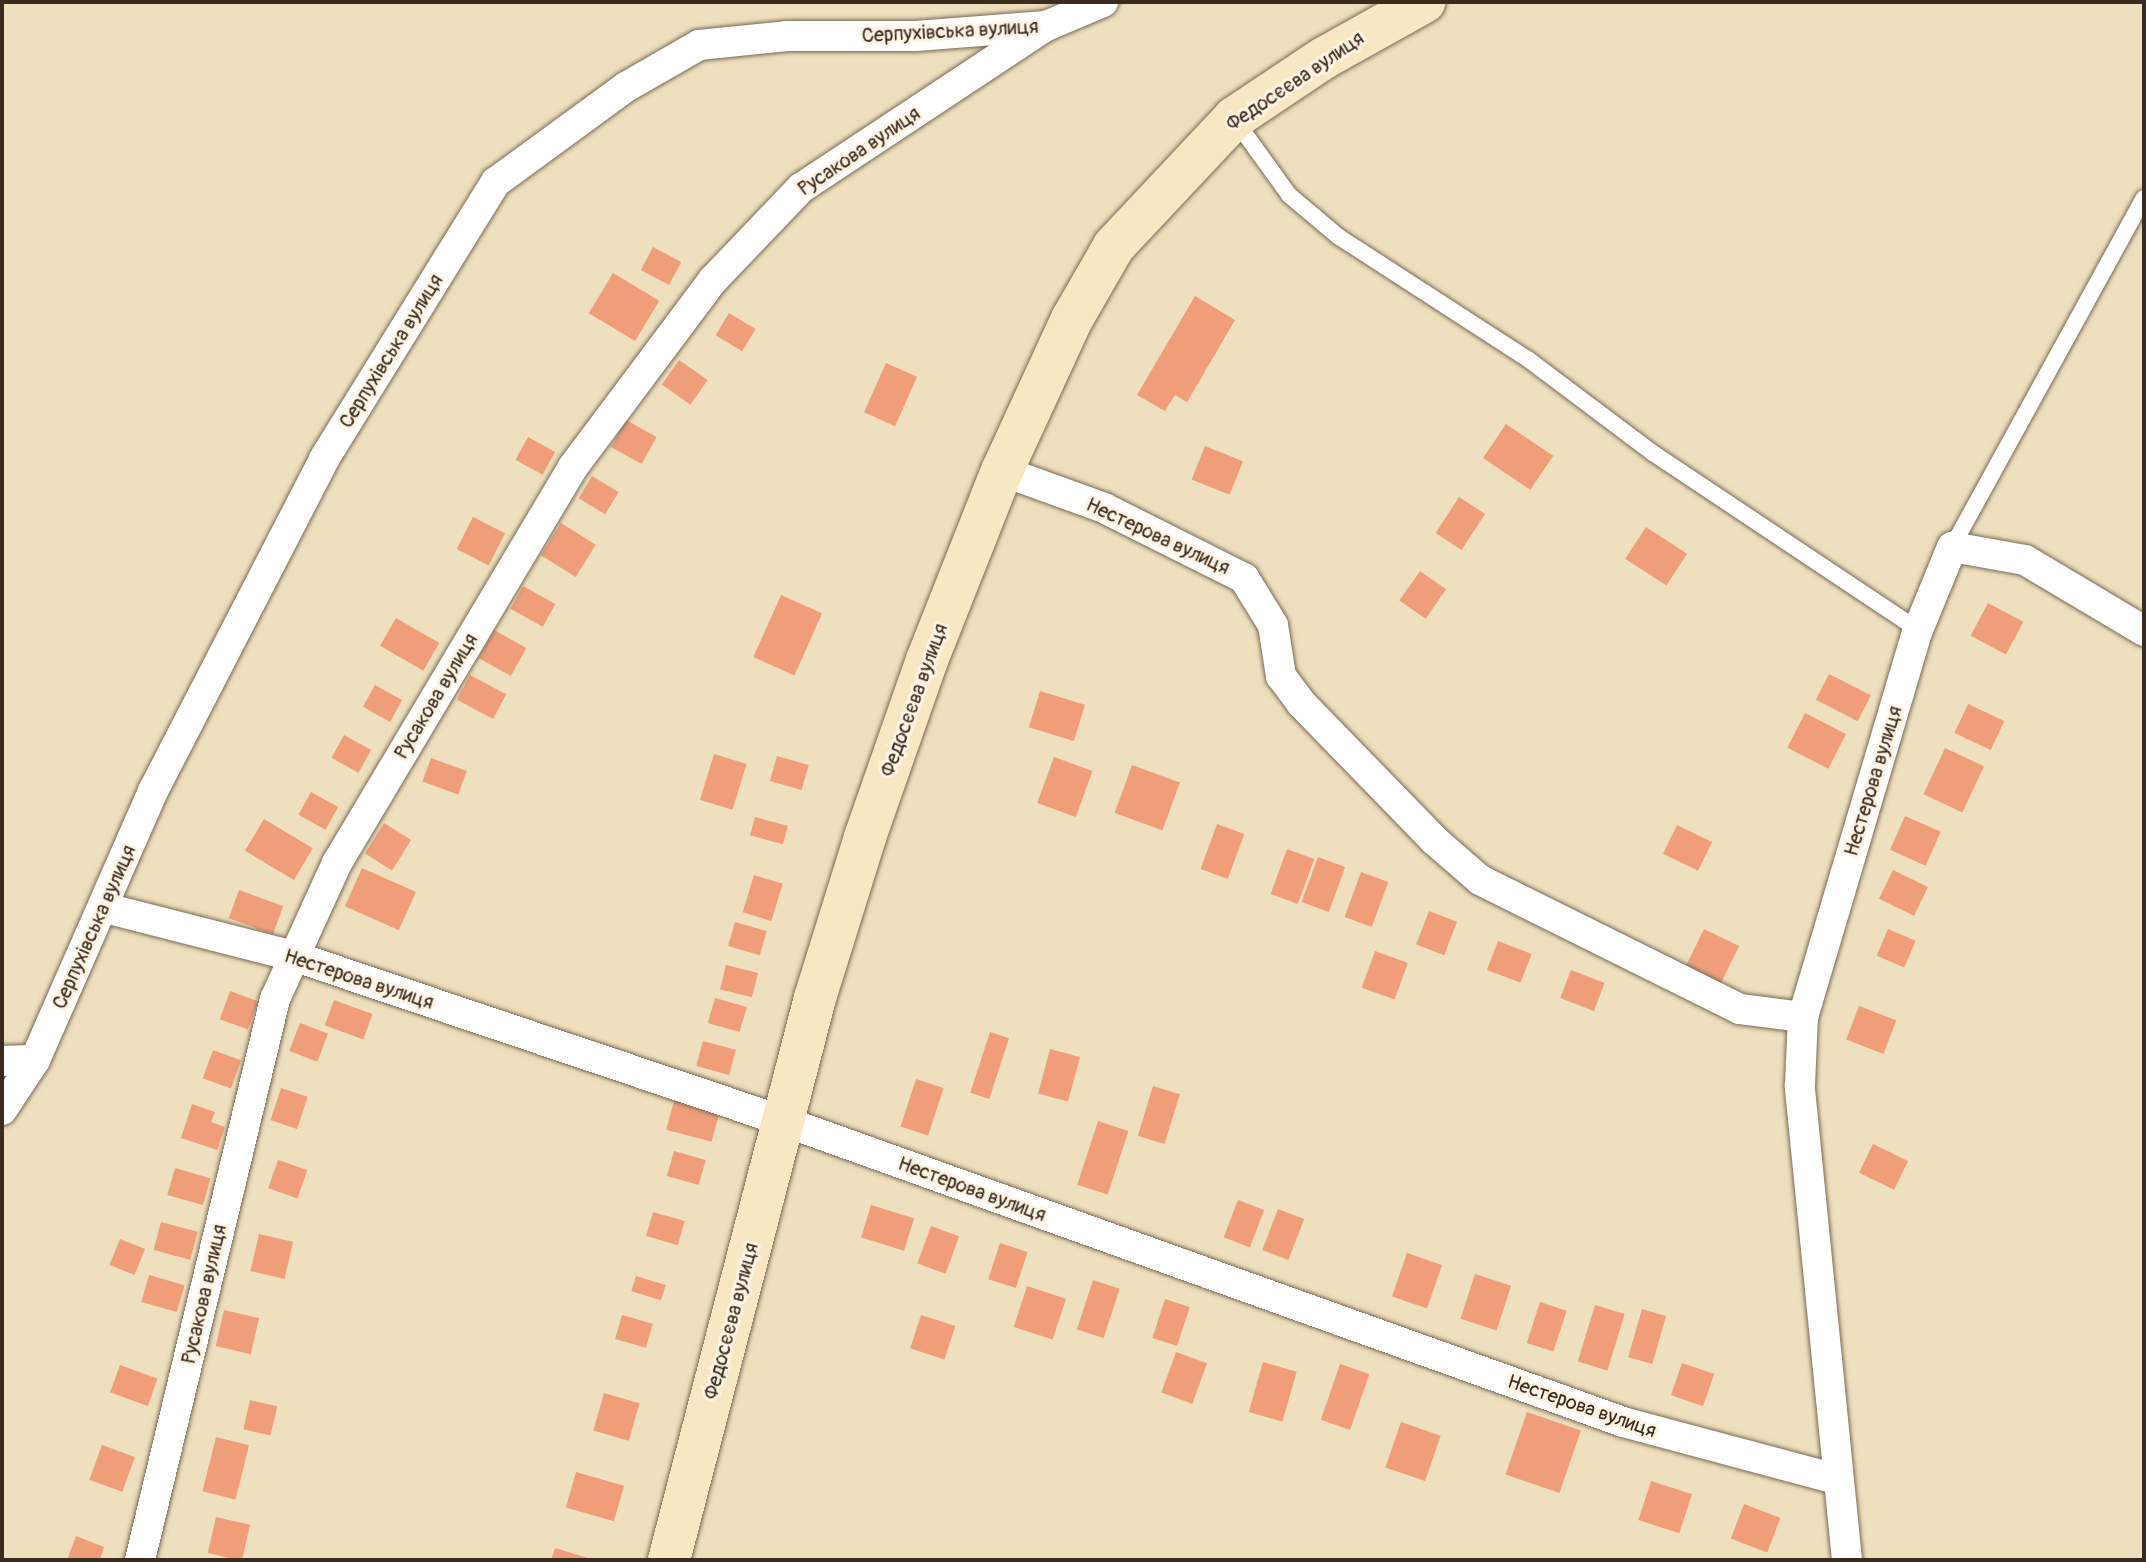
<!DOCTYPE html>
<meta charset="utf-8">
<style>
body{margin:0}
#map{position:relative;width:2146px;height:1562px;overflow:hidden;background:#eee0be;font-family:Pangolin,sans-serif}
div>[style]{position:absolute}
.building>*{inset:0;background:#f09e7a;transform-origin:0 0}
.roads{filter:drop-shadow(0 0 2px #7a6a56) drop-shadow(0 0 2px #7a6a56)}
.lane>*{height:16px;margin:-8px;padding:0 8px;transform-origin:8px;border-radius:8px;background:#fff}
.street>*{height:30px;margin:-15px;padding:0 15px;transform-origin:15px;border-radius:15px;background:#fff}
.secondary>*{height:42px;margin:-21px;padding:0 21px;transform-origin:21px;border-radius:21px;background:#f8e7c3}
span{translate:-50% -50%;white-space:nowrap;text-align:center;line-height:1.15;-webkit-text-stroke:6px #fcf5e5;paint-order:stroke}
.street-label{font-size:20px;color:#3b2a1e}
.frame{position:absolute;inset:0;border:4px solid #3b2a1e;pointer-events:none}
</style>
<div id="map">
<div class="building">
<i style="left:653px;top:247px;width:32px;height:26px;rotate:28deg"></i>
<i style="left:613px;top:273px;width:54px;height:47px;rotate:31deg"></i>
<i style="clip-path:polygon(1195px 296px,1235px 320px,1187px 402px,1175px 395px,1165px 411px,1137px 395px)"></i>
<i style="left:729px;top:313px;width:31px;height:26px;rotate:31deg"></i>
<i style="left:679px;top:360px;width:35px;height:30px;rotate:35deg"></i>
<i style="left:886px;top:363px;width:34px;height:54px;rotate:24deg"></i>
<i style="left:626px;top:420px;width:35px;height:31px;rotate:29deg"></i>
<i style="left:1506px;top:424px;width:57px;height:41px;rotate:34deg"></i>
<i style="left:528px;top:437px;width:31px;height:26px;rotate:29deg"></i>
<i style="left:1205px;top:446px;width:41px;height:36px;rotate:22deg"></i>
<i style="left:592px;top:476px;width:31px;height:26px;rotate:31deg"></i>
<i style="left:1459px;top:497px;width:31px;height:43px;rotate:33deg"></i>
<i style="left:473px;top:517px;width:36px;height:36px;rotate:27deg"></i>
<i style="left:561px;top:523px;width:41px;height:38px;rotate:32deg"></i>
<i style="left:1646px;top:527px;width:49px;height:38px;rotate:33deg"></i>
<i style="left:1420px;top:571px;width:32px;height:36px;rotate:35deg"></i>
<i style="left:523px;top:586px;width:37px;height:26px;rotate:29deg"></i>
<i style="left:781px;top:595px;width:45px;height:68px;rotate:24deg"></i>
<i style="left:1988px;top:603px;width:40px;height:37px;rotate:28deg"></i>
<i style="left:396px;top:618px;width:50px;height:32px;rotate:30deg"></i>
<i style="left:494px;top:630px;width:37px;height:32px;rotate:29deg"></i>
<i style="left:1829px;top:674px;width:47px;height:29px;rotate:27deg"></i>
<i style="left:470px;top:675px;width:41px;height:28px;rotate:28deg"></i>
<i style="left:375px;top:685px;width:31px;height:25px;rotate:29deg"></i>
<i style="left:1040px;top:691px;width:47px;height:38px;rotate:17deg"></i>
<i style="left:1968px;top:704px;width:40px;height:32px;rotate:25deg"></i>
<i style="left:1805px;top:713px;width:46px;height:39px;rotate:27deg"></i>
<i style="left:344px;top:735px;width:31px;height:26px;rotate:29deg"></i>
<i style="left:1945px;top:748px;width:43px;height:51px;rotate:25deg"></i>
<i style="left:714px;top:754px;width:34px;height:48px;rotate:17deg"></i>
<i style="left:777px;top:756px;width:33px;height:26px;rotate:16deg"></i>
<i style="left:1054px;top:757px;width:41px;height:49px;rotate:20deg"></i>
<i style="left:431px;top:758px;width:38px;height:25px;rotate:20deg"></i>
<i style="left:1132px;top:765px;width:51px;height:51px;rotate:20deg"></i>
<i style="left:311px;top:792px;width:31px;height:26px;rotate:29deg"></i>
<i style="left:1905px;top:816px;width:39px;height:37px;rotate:24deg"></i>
<i style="left:755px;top:817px;width:34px;height:19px;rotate:15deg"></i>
<i style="left:264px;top:819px;width:57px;height:37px;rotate:31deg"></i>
<i style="left:384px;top:823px;width:32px;height:36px;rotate:32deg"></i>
<i style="left:1217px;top:824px;width:29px;height:48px;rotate:20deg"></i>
<i style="left:1677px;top:825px;width:39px;height:32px;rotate:26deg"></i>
<i style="left:1287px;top:849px;width:29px;height:48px;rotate:20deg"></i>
<i style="left:1318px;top:857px;width:29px;height:48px;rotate:20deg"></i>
<i style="left:362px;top:868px;width:59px;height:42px;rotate:24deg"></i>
<i style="left:1893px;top:870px;width:39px;height:32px;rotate:26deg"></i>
<i style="left:1361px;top:872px;width:29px;height:48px;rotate:20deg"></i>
<i style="left:754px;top:875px;width:30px;height:39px;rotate:17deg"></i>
<i style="left:239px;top:890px;width:47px;height:30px;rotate:20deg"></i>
<i style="left:1429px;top:911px;width:30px;height:36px;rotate:21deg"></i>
<i style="left:735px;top:922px;width:33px;height:25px;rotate:16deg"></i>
<i style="left:1704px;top:929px;width:39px;height:47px;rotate:26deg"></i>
<i style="left:1888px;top:929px;width:30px;height:29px;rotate:23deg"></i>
<i style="left:1498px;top:941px;width:36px;height:31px;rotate:21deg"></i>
<i style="left:1375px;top:951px;width:35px;height:39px;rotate:20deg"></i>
<i style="left:726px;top:965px;width:33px;height:25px;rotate:14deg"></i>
<i style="left:1571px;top:970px;width:36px;height:30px;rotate:21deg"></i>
<i style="left:230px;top:991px;width:30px;height:30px;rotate:20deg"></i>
<i style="left:715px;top:998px;width:33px;height:26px;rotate:16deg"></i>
<i style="left:334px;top:1000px;width:41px;height:27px;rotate:20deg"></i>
<i style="left:1859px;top:1006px;width:40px;height:36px;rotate:21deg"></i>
<i style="left:300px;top:1023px;width:30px;height:30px;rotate:21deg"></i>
<i style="left:990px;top:1032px;width:20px;height:64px;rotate:18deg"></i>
<i style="left:703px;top:1041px;width:34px;height:26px;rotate:15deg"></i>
<i style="left:1050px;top:1049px;width:31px;height:46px;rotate:15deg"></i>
<i style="left:213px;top:1050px;width:30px;height:30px;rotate:20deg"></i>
<i style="left:916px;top:1079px;width:29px;height:50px;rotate:18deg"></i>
<i style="left:1153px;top:1086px;width:28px;height:52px;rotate:17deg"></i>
<i style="left:281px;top:1088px;width:28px;height:34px;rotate:18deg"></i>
<i style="left:676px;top:1093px;width:47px;height:38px;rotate:15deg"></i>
<i style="clip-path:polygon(192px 1104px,215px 1112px,211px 1122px,225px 1127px,217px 1150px,181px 1138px)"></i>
<i style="left:1098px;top:1121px;width:32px;height:67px;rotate:18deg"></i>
<i style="left:1873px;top:1144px;width:39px;height:32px;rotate:26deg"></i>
<i style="left:674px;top:1151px;width:33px;height:26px;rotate:16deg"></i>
<i style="left:278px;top:1160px;width:31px;height:30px;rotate:19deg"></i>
<i style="left:175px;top:1168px;width:37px;height:28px;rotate:16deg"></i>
<i style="left:1238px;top:1200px;width:28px;height:40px;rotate:21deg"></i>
<i style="left:871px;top:1205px;width:45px;height:34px;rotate:17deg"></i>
<i style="left:1278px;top:1209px;width:28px;height:44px;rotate:21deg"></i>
<i style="left:653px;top:1212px;width:33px;height:25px;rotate:16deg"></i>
<i style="left:161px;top:1222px;width:38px;height:29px;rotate:15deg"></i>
<i style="left:931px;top:1226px;width:30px;height:40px;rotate:20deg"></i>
<i style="left:259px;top:1234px;width:35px;height:38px;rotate:13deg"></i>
<i style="left:120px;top:1239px;width:27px;height:28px;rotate:22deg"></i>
<i style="left:1000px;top:1243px;width:29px;height:38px;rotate:18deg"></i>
<i style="left:1407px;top:1253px;width:37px;height:46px;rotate:19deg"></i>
<i style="left:1475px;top:1274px;width:38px;height:47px;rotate:18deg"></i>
<i style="left:149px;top:1275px;width:37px;height:28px;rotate:16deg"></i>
<i style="left:636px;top:1276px;width:31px;height:16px;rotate:17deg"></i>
<i style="left:1093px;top:1280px;width:28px;height:52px;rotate:18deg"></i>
<i style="left:1027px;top:1286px;width:41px;height:43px;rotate:18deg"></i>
<i style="left:1165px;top:1299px;width:26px;height:41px;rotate:18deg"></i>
<i style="left:1540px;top:1302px;width:28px;height:43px;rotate:18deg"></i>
<i style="left:1595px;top:1305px;width:31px;height:59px;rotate:17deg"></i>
<i style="left:1642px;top:1309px;width:25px;height:50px;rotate:16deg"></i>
<i style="left:224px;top:1310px;width:36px;height:37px;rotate:13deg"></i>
<i style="left:622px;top:1315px;width:32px;height:25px;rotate:16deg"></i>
<i style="left:921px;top:1315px;width:36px;height:35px;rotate:18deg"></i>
<i style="left:1176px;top:1352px;width:33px;height:43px;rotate:20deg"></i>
<i style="left:1263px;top:1362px;width:35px;height:52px;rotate:16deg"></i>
<i style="left:1682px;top:1363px;width:34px;height:34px;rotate:19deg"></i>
<i style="left:1340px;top:1364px;width:31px;height:59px;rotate:19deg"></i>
<i style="left:120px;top:1365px;width:40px;height:29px;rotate:20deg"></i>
<i style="left:604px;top:1393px;width:37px;height:39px;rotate:16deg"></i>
<i style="left:250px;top:1400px;width:28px;height:30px;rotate:13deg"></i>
<i style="left:1527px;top:1412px;width:57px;height:66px;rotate:19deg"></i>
<i style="left:1401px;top:1422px;width:42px;height:48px;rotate:19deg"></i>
<i style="left:216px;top:1437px;width:34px;height:56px;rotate:14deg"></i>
<i style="left:102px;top:1445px;width:35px;height:37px;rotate:20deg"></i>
<i style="left:576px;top:1472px;width:50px;height:37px;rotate:16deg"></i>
<i style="left:1651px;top:1481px;width:43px;height:41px;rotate:18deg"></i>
<i style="left:1744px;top:1504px;width:39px;height:37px;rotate:21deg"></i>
<i style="left:216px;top:1517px;width:35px;height:37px;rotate:13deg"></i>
<i style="clip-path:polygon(76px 1536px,104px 1547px,100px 1560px,67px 1560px)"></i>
<i style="clip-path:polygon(555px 1548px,591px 1559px,590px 1560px,551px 1560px)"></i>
</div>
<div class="roads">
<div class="lane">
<i style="left:1235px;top:120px;width:92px;rotate:54.2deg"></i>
<i style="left:1289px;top:195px;width:65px;rotate:40deg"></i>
<i style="left:1339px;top:237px;width:226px;rotate:32.9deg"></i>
<i style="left:1529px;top:360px;width:155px;rotate:36.9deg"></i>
<i style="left:1653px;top:453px;width:319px;rotate:33.7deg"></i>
<i style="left:1952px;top:547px;width:398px;rotate:-61.2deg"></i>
</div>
<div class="street">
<i style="left:1002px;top:471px;width:109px;rotate:19.9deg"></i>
<i style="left:1104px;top:508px;width:157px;rotate:26.6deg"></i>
<i style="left:1244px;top:578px;width:55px;rotate:58.3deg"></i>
<i style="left:1273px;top:625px;width:52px;rotate:81.1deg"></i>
<i style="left:1281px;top:676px;width:34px;rotate:53deg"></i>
<i style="left:1301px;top:703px;width:191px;rotate:45.8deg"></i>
<i style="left:1434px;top:840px;width:61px;rotate:41deg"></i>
<i style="left:1480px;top:880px;width:290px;rotate:26.4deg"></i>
<i style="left:1740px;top:1009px;width:64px;rotate:7.2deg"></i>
<i style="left:105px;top:908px;width:194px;rotate:14.3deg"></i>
<i style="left:293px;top:956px;width:517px;rotate:18.61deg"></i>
<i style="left:783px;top:1121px;width:892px;rotate:19.71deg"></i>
<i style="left:1623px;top:1422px;width:220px;rotate:15deg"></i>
<i style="left:2px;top:1061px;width:33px;rotate:-2deg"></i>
<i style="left:2px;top:1110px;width:60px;rotate:-56.6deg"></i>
<i style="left:35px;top:1060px;width:294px;rotate:-66.3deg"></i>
<i style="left:153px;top:791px;width:373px;rotate:-62.7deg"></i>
<i style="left:324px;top:459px;width:326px;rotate:-58.2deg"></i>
<i style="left:496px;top:182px;width:161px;rotate:-36.2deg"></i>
<i style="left:626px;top:87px;width:84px;rotate:-29.9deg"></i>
<i style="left:699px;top:45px;width:88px;rotate:-5.8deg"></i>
<i style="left:787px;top:36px;width:129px"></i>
<i style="left:916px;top:36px;width:130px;rotate:-4.4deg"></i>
<i style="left:1046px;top:26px;width:62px;rotate:-22.8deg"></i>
<i style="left:140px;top:1560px;width:577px;rotate:-76.47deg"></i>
<i style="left:275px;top:999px;width:149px;rotate:-65.5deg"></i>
<i style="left:337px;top:863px;width:461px;rotate:-59.2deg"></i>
<i style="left:573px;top:467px;width:234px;rotate:-53.2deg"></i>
<i style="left:713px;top:280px;width:127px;rotate:-46.3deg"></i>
<i style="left:801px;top:188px;width:294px;rotate:-33.5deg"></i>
<i style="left:1847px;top:1560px;width:477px;rotate:-95.7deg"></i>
<i style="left:1800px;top:1085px;width:68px;rotate:-87.5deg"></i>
<i style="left:1803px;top:1017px;width:404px;rotate:-73.5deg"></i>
<i style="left:1918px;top:630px;width:90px;rotate:-67.7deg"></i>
<i style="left:1952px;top:547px;width:74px;rotate:10.1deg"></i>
<i style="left:2025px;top:560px;width:139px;rotate:30.8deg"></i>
</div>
<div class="secondary">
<i style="left:669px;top:1560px;width:581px;rotate:-75.44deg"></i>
<i style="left:815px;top:998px;width:169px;rotate:-72.7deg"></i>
<i style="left:865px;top:837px;width:188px;rotate:-70.7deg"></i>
<i style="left:927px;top:660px;width:203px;rotate:-68.4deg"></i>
<i style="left:1002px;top:471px;width:167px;rotate:-65.3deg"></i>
<i style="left:1072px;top:319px;width:84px;rotate:-60.1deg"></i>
<i style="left:1114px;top:246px;width:175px;rotate:-46.8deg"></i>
<i style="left:1234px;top:118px;width:108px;rotate:-33.7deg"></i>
<i style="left:1324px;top:58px;width:115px;rotate:-29.2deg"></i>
</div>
</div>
<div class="street-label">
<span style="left:950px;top:31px;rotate:-3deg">Серпухівська вулиця</span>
<span style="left:1295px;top:81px;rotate:-34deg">Федосєєва вулиця</span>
<span style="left:859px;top:151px;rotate:-34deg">Русакова вулиця</span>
<span style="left:391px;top:351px;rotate:-58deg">Серпухівська вулиця</span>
<span style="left:1158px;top:536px;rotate:25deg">Нестерова вулиця</span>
<span style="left:436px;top:696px;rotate:-59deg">Русакова вулиця</span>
<span style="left:914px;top:700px;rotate:-70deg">Федосєєва вулиця</span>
<span style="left:1873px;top:781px;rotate:-73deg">Нестерова вулиця</span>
<span style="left:94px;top:927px;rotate:-66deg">Серпухівська вулиця</span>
<span style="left:359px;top:979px;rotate:18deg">Нестерова вулиця</span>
<span style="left:972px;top:1189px;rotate:20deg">Нестерова вулиця</span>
<span style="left:204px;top:1294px;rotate:-77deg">Русакова вулиця</span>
<span style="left:731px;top:1321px;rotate:-75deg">Федосєєва вулиця</span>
<span style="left:1582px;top:1406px;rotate:19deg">Нестерова вулиця</span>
</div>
<div class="frame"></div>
</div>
